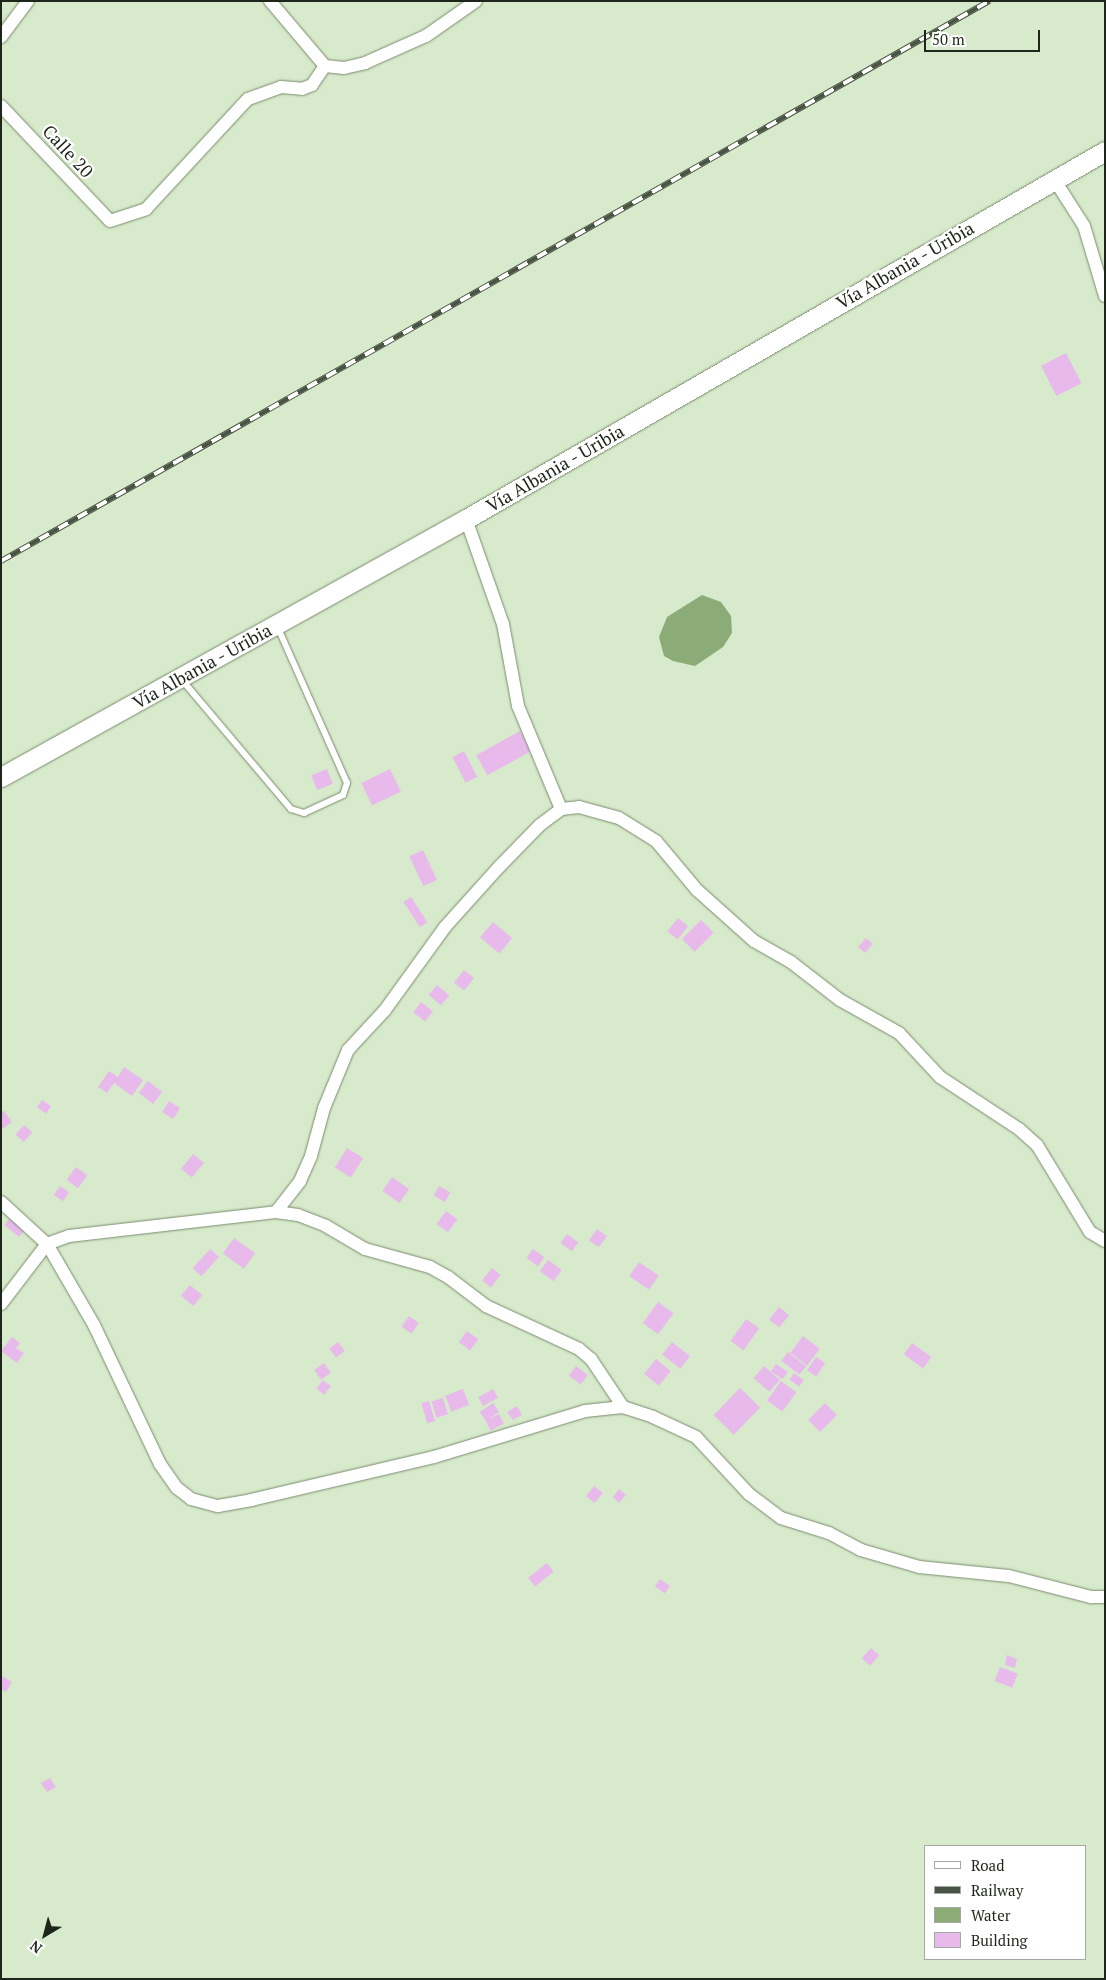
<!DOCTYPE html>
<meta charset="utf-8">
<style>
body{margin:0}
#map{position:relative;width:1106px;height:1980px;overflow:hidden;background:#d7eacb;font-family:"PT Serif",serif}
div>[style]{position:absolute}
.water>*{inset:0;background:#8cac77}
.building>*{inset:0;background:#e8baeb;transform-origin:0 0}
.roads{filter:drop-shadow(0 0 1px #7a8b6f) drop-shadow(0 0 1px #7a8b6f)}
.lane>*{height:6px;margin:-3px;padding:0 3px;transform-origin:3px;border-radius:3px;background:#fff}
.street>*{height:12px;margin:-6px;padding:0 6px;transform-origin:6px;border-radius:6px;background:#fff}
.secondary>*{height:19px;margin:-9.5px;padding:0 9.5px;transform-origin:9.5px;border-radius:9.5px;background:#fff}
.rail>*{height:5.5px;margin-top:-2.75px;transform-origin:0;background:repeating-linear-gradient(90deg,#fff 0 11px,#4a5444 0 22px);box-sizing:border-box;border-block:1px solid #4a5444}
span{translate:-50% -50%;white-space:nowrap;text-align:center;line-height:1.15;-webkit-text-stroke:4.5px #fff;paint-order:stroke}
.street-label{font-size:18px;color:#1e251a}
.frame{position:absolute;inset:0;border:2px solid #1e251a;pointer-events:none}
.legend{position:absolute;left:924px;top:1845px;width:162px;height:115px;box-sizing:border-box;background:#fff;border:1px solid #a5a8a3;margin:0;padding:6px 9px;list-style:none;font-size:15px;color:#1e251a}
.legend li{display:flex;align-items:center;gap:10px;height:25px}
.legend b{width:25px;border:1px solid #a5a8a3}
.north{position:absolute;left:20px;top:1910px;width:50px;height:50px;-webkit-text-stroke:4px #fff;paint-order:stroke;rotate:217deg;font-size:14px;font-weight:700;line-height:20px;text-align:center;color:#1e251a}
.north::after{content:'';display:block;margin:auto;width:18px;height:22px;background:#1e251a;clip-path:polygon(50% 0,100% 100%,50% 72%,0 100%)}
.scale{position:absolute;left:924px;top:30px;width:116px;height:22px;box-sizing:border-box;border:2px solid #1e251a;border-top:0;padding-left:6px;font-size:15px;line-height:18px;white-space:nowrap;color:#1e251a;-webkit-text-stroke:4px #fff;paint-order:stroke}
</style>
<div id="map">
<div class="water">
<i style="clip-path:polygon(702px 595px,721px 602px,731px 616px,732px 633px,723px 647px,695px 666px,673px 661px,664px 656px,659px 637px,667px 617px)"></i>
</div>
<div class="building">
<i style="left:1066px;top:353px;width:34px;height:28px;rotate:63deg"></i>
<i style="left:520px;top:731px;width:23px;height:50px;rotate:61deg"></i>
<i style="left:464px;top:751px;width:29px;height:13px;rotate:63deg"></i>
<i style="left:327px;top:769px;width:16px;height:17px;rotate:68deg"></i>
<i style="left:390px;top:769px;width:25px;height:32px;rotate:64deg"></i>
<i style="left:423px;top:850px;width:33px;height:15px;rotate:65deg"></i>
<i style="left:411px;top:897px;width:30px;height:9px;rotate:57deg"></i>
<i style="left:678px;top:918px;width:13px;height:17px;rotate:39deg"></i>
<i style="left:701px;top:920px;width:18px;height:27px;rotate:45deg"></i>
<i style="left:493px;top:922px;width:25px;height:20px;rotate:40deg"></i>
<i style="left:866px;top:938px;width:9px;height:12px;rotate:41deg"></i>
<i style="left:464px;top:970px;width:13px;height:16px;rotate:39deg"></i>
<i style="left:437px;top:985px;width:16px;height:13px;rotate:40deg"></i>
<i style="left:421px;top:1002px;width:15px;height:13px;rotate:37deg"></i>
<i style="clip-path:polygon(124px 1067px,143px 1080px,132px 1096px,114px 1083px,107px 1093px,98px 1087px,109px 1071px,118px 1077px)"></i>
<i style="left:148px;top:1081px;width:18px;height:15px;rotate:38deg"></i>
<i style="left:42px;top:1100px;width:11px;height:9px;rotate:34deg"></i>
<i style="left:169px;top:1101px;width:13px;height:13px;rotate:32deg"></i>
<i style="clip-path:polygon(4px 1111px,12px 1122px,2px 1129px,1px 1112px)"></i>
<i style="left:24px;top:1125px;width:11px;height:13px;rotate:41deg"></i>
<i style="left:347px;top:1148px;width:19px;height:23px;rotate:32deg"></i>
<i style="left:193px;top:1154px;width:14px;height:19px;rotate:39deg"></i>
<i style="left:76px;top:1167px;width:14px;height:16px;rotate:36deg"></i>
<i style="left:392px;top:1177px;width:21px;height:17px;rotate:35deg"></i>
<i style="left:60px;top:1186px;width:11px;height:11px;rotate:34deg"></i>
<i style="left:439px;top:1186px;width:13px;height:11px;rotate:29deg"></i>
<i style="left:446px;top:1211px;width:14px;height:16px;rotate:36deg"></i>
<i style="left:10px;top:1218px;width:19px;height:9px;rotate:39deg"></i>
<i style="left:597px;top:1229px;width:12px;height:14px;rotate:35deg"></i>
<i style="left:567px;top:1234px;width:14px;height:11px;rotate:36deg"></i>
<i style="left:234px;top:1238px;width:26px;height:19px;rotate:36deg"></i>
<i style="left:210px;top:1249px;width:12px;height:26px;rotate:42deg"></i>
<i style="left:533px;top:1249px;width:14px;height:11px;rotate:36deg"></i>
<i style="left:548px;top:1260px;width:17px;height:14px;rotate:36deg"></i>
<i style="left:639px;top:1262px;width:24px;height:17px;rotate:35deg"></i>
<i style="left:492px;top:1268px;width:11px;height:16px;rotate:38deg"></i>
<i style="left:190px;top:1285px;width:16px;height:14px;rotate:40deg"></i>
<i style="left:658px;top:1302px;width:19px;height:26px;rotate:36deg"></i>
<i style="left:779px;top:1307px;width:13px;height:16px;rotate:39deg"></i>
<i style="left:409px;top:1316px;width:12px;height:13px;rotate:35deg"></i>
<i style="left:746px;top:1319px;width:16px;height:27px;rotate:35deg"></i>
<i style="left:467px;top:1331px;width:14px;height:14px;rotate:36deg"></i>
<i style="left:803px;top:1336px;width:21px;height:21px;rotate:37deg"></i>
<i style="clip-path:polygon(12px 1337px,20px 1343px,16px 1348px,24px 1353px,17px 1363px,1px 1351px)"></i>
<i style="left:338px;top:1342px;width:11px;height:11px;rotate:52deg"></i>
<i style="left:672px;top:1342px;width:23px;height:16px;rotate:38deg"></i>
<i style="left:912px;top:1343px;width:24px;height:14px;rotate:36deg"></i>
<i style="left:788px;top:1352px;width:23px;height:11px;rotate:38deg"></i>
<i style="left:816px;top:1357px;width:11px;height:16px;rotate:34deg"></i>
<i style="left:656px;top:1359px;width:19px;height:19px;rotate:39deg"></i>
<i style="left:324px;top:1363px;width:12px;height:12px;rotate:55deg"></i>
<i style="left:776px;top:1364px;width:14px;height:9px;rotate:34deg"></i>
<i style="left:576px;top:1366px;width:15px;height:12px;rotate:37deg"></i>
<i style="left:764px;top:1366px;width:21px;height:16px;rotate:41deg"></i>
<i style="left:794px;top:1373px;width:12px;height:8px;rotate:35deg"></i>
<i style="left:323px;top:1380px;width:10px;height:11px;rotate:37deg"></i>
<i style="left:781px;top:1381px;width:19px;height:24px;rotate:36deg"></i>
<i style="left:740px;top:1388px;width:28px;height:38px;rotate:44deg"></i>
<i style="left:463px;top:1389px;width:17px;height:19px;rotate:69deg"></i>
<i style="left:493px;top:1389px;width:10px;height:17px;rotate:61deg"></i>
<i style="left:443px;top:1398px;width:17px;height:12px;rotate:73deg"></i>
<i style="left:429px;top:1401px;width:21px;height:8px;rotate:73deg"></i>
<i style="left:493px;top:1403px;width:11px;height:16px;rotate:56deg"></i>
<i style="left:825px;top:1403px;width:17px;height:24px;rotate:45deg"></i>
<i style="clip-path:polygon(517px 1406px,522px 1415px,513px 1420px,507px 1412px)"></i>
<i style="left:499px;top:1414px;width:11px;height:15px;rotate:63deg"></i>
<i style="left:594px;top:1486px;width:11px;height:13px;rotate:38deg"></i>
<i style="clip-path:polygon(619px 1489px,626px 1495px,619px 1503px,613px 1497px)"></i>
<i style="left:547px;top:1563px;width:11px;height:24px;rotate:52deg"></i>
<i style="left:660px;top:1579px;width:12px;height:9px;rotate:35deg"></i>
<i style="left:871px;top:1648px;width:11px;height:14px;rotate:41deg"></i>
<i style="clip-path:polygon(1007px 1655px,1017px 1659px,1015px 1668px,1005px 1665px)"></i>
<i style="left:1000px;top:1667px;width:19px;height:15px;rotate:21deg"></i>
<i style="clip-path:polygon(2px 1676px,12px 1682px,6px 1692px,1px 1689px)"></i>
<i style="clip-path:polygon(50px 1778px,56px 1787px,47px 1792px,41px 1783px)"></i>
</div>
<div class="roads">
<div class="lane">
<i style="left:182px;top:680px;width:169px;rotate:49.8deg"></i>
<i style="left:291px;top:809px;width:14px;rotate:17deg"></i>
<i style="left:304px;top:813px;width:43px;rotate:-24.8deg"></i>
<i style="left:343px;top:795px;width:13px;rotate:-72deg"></i>
<i style="left:347px;top:783px;width:172px;rotate:-114deg"></i>
</div>
<div class="street">
<i style="left:270px;top:1px;width:85px;rotate:49.8deg"></i>
<i style="left:1px;top:37px;width:45px;rotate:-53.1deg"></i>
<i style="left:325px;top:66px;width:19px;rotate:6deg"></i>
<i style="left:344px;top:68px;width:22px;rotate:-13deg"></i>
<i style="left:365px;top:63px;width:67px;rotate:-23.9deg"></i>
<i style="left:426px;top:36px;width:61px;rotate:-35deg"></i>
<i style="left:1px;top:106px;width:158px;rotate:46.5deg"></i>
<i style="left:110px;top:221px;width:38px;rotate:-18deg"></i>
<i style="left:146px;top:209px;width:150px;rotate:-47.2deg"></i>
<i style="left:248px;top:99px;width:35px;rotate:-20deg"></i>
<i style="left:281px;top:87px;width:21px;rotate:5deg"></i>
<i style="left:302px;top:89px;width:11px;rotate:-22deg"></i>
<i style="left:312px;top:85px;width:23px;rotate:-56deg"></i>
<i style="left:1054px;top:179px;width:56px;rotate:57.4deg"></i>
<i style="left:1084px;top:226px;width:73px;rotate:73.3deg"></i>
<i style="left:466px;top:519px;width:111px;rotate:70.6deg"></i>
<i style="left:503px;top:624px;width:83px;rotate:79.6deg"></i>
<i style="left:518px;top:706px;width:112px;rotate:67.3deg"></i>
<i style="left:1px;top:1202px;width:62px;rotate:42.4deg"></i>
<i style="left:47px;top:1244px;width:94px;rotate:59.9deg"></i>
<i style="left:94px;top:1325px;width:154px;rotate:64.6deg"></i>
<i style="left:160px;top:1464px;width:29px;rotate:55deg"></i>
<i style="left:177px;top:1488px;width:18px;rotate:38deg"></i>
<i style="left:191px;top:1499px;width:28px;rotate:15deg"></i>
<i style="left:218px;top:1506px;width:34px;rotate:-10deg"></i>
<i style="left:251px;top:1500px;width:188px;rotate:-13.2deg"></i>
<i style="left:434px;top:1457px;width:158px;rotate:-16.9deg"></i>
<i style="left:585px;top:1411px;width:38px;rotate:-6deg"></i>
<i style="left:623px;top:1407px;width:32px;rotate:18deg"></i>
<i style="left:653px;top:1417px;width:47px;rotate:24.9deg"></i>
<i style="left:696px;top:1437px;width:78px;rotate:47.1deg"></i>
<i style="left:749px;top:1494px;width:40px;rotate:37deg"></i>
<i style="left:781px;top:1518px;width:50px;rotate:17.4deg"></i>
<i style="left:829px;top:1533px;width:36px;rotate:28deg"></i>
<i style="left:861px;top:1550px;width:60px;rotate:16.3deg"></i>
<i style="left:919px;top:1567px;width:90px;rotate:5.7deg"></i>
<i style="left:1009px;top:1576px;width:85px;rotate:14.4deg"></i>
<i style="left:1091px;top:1597px;width:14px"></i>
<i style="left:276px;top:1212px;width:39px;rotate:-52deg"></i>
<i style="left:300px;top:1181px;width:27px;rotate:-66deg"></i>
<i style="left:311px;top:1156px;width:50px;rotate:-74.8deg"></i>
<i style="left:324px;top:1108px;width:63px;rotate:-67.5deg"></i>
<i style="left:348px;top:1050px;width:54px;rotate:-47.2deg"></i>
<i style="left:385px;top:1010px;width:102px;rotate:-54.1deg"></i>
<i style="left:445px;top:927px;width:81px;rotate:-48deg"></i>
<i style="left:499px;top:867px;width:59px;rotate:-45.7deg"></i>
<i style="left:540px;top:825px;width:26px;rotate:-37deg"></i>
<i style="left:561px;top:809px;width:18px;rotate:-6deg"></i>
<i style="left:579px;top:807px;width:41px;rotate:15.4deg"></i>
<i style="left:619px;top:818px;width:44px;rotate:31.9deg"></i>
<i style="left:656px;top:841px;width:64px;rotate:50.1deg"></i>
<i style="left:697px;top:890px;width:76px;rotate:41.8deg"></i>
<i style="left:754px;top:941px;width:43px;rotate:29.6deg"></i>
<i style="left:791px;top:962px;width:62px;rotate:37.8deg"></i>
<i style="left:840px;top:1000px;width:68px;rotate:29.2deg"></i>
<i style="left:899px;top:1033px;width:60px;rotate:47deg"></i>
<i style="left:940px;top:1077px;width:95px;rotate:33.4deg"></i>
<i style="left:1019px;top:1129px;width:24px;rotate:42deg"></i>
<i style="left:1037px;top:1145px;width:102px;rotate:58.7deg"></i>
<i style="left:1090px;top:1232px;width:17px;rotate:31deg"></i>
<i style="left:1px;top:1304px;width:76px;rotate:-52.5deg"></i>
<i style="left:47px;top:1244px;width:23px;rotate:-20deg"></i>
<i style="left:69px;top:1236px;width:208px;rotate:-6.6deg"></i>
<i style="left:276px;top:1212px;width:22px;rotate:8deg"></i>
<i style="left:298px;top:1215px;width:30px;rotate:21deg"></i>
<i style="left:326px;top:1226px;width:45px;rotate:30.5deg"></i>
<i style="left:365px;top:1249px;width:67px;rotate:15.5deg"></i>
<i style="left:430px;top:1267px;width:21px;rotate:29deg"></i>
<i style="left:448px;top:1277px;width:48px;rotate:37.3deg"></i>
<i style="left:486px;top:1306px;width:102px;rotate:24.8deg"></i>
<i style="left:579px;top:1349px;width:16px;rotate:40deg"></i>
<i style="left:591px;top:1359px;width:58px;rotate:56.3deg"></i>
</div>
<div class="secondary">
<i style="left:1px;top:777px;width:532px;rotate:-29.02deg"></i>
<i style="left:466px;top:519px;width:737px;rotate:-29.94deg"></i>
</div>
</div>
<div class="rail">
<i style="left:1px;top:561px;width:1136px;rotate:-29.54deg"></i>
</div>
<div class="street-label">
<span style="left:68px;top:151px;rotate:47deg">Calle 20</span>
<span style="left:905px;top:265px;rotate:-30deg">Vía Albania - Uribia</span>
<span style="left:555px;top:468px;rotate:-30deg">Vía Albania - Uribia</span>
<span style="left:202px;top:666px;rotate:-29deg">Vía Albania - Uribia</span>
</div>
<div class="frame"></div>
<ul class="legend">
<li><b style="height:6px;background:#fff"></b>Road</li>
<li><b style="height:6px;background:#4a5444"></b>Railway</li>
<li><b style="height:14px;background:#8cac77"></b>Water</li>
<li><b style="height:14px;background:#e8baeb"></b>Building</li>
</ul>
<div class="north">N</div>
<div class="scale">50 m</div>
</div>
